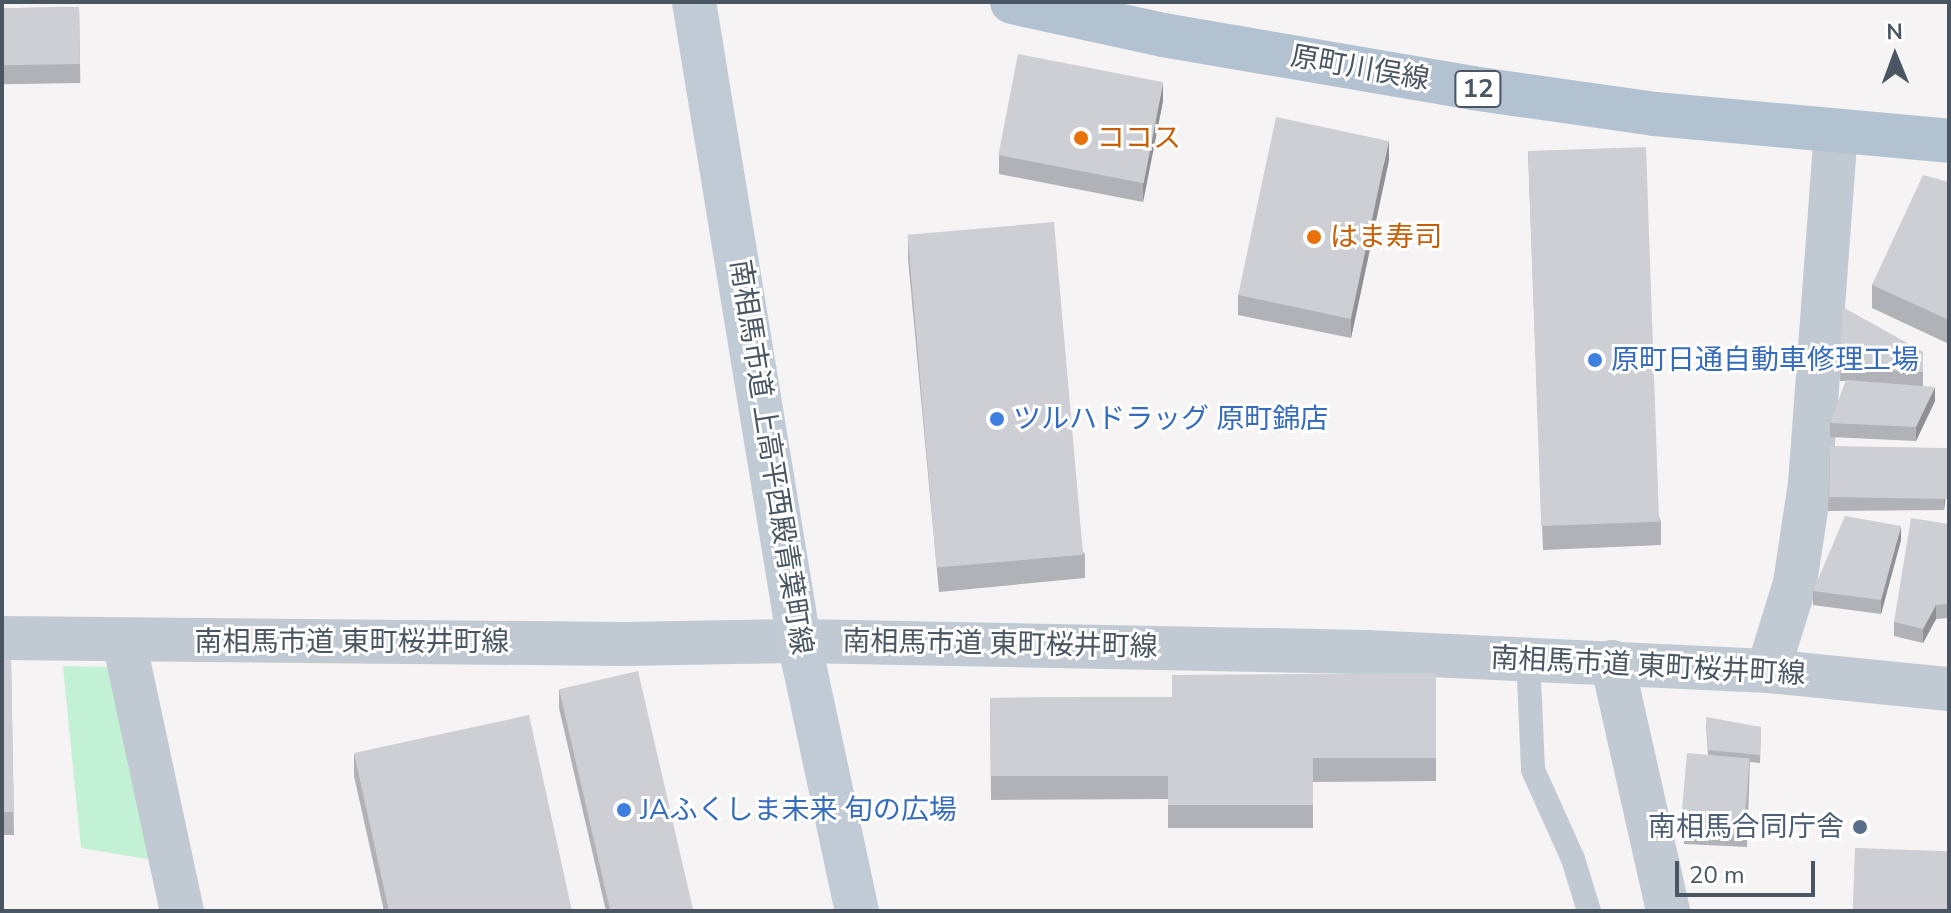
<!DOCTYPE html>
<meta charset="utf-8">
<style>
body{margin:0}
#map{position:relative;width:1951px;height:913px;overflow:hidden;background:#f5f3f3;font-family:"Nunito Sans","Noto Sans JP",sans-serif}
div>[style]{position:absolute}
.green>*{inset:0;background:#c3f1d5}
.lane>*{height:24px;margin:-12px;padding:0 12px;transform-origin:12px;border-radius:12px;background:#c1cad2}
.street>*{height:44px;margin:-22px;padding:0 22px;transform-origin:22px;border-radius:22px;background:#c1cad2}
.secondary>*{height:44px;margin:-22px;padding:0 22px;transform-origin:22px;border-radius:22px;background:#c1cbd6}
.primary>*{height:44px;margin:-22px;padding:0 22px;transform-origin:22px;border-radius:22px;background:#b3c2d1}
.wall>*{inset:0;background:#b0b2b7;transform-origin:0 0}
.shaded-wall>*{inset:0;background:#909195}
.building>*{inset:0;background:#cdcfd5;transform-origin:0 0}
.dots>*{width:22px;height:22px;translate:-50% -50%;box-sizing:border-box;border:4px solid #fff;border-radius:50%}
span{translate:-50% -50%;white-space:nowrap;text-align:center;line-height:1.15;-webkit-text-stroke:6px #fff;paint-order:stroke}
.shield-label span{padding:2px 6px;background:#fff;border:2px solid;border-radius:6px;-webkit-text-stroke-width:0}
.shield-label{font-size:26px;color:#4a5661;font-weight:700}
.street-label{font-size:28px;color:#4a5661}
.food-label{font-size:28px;color:#c56008}
.left{translate:0 -50%;text-align:left}
.shop-label{font-size:28px;color:#366cbe}
.service-label{font-size:28px;color:#4e5e75}
.right{translate:-100% -50%;text-align:right}
.frame{position:absolute;inset:0;border:4px solid #4a5661;pointer-events:none}
.north{position:absolute;left:1855px;top:16px;width:80px;height:80px;-webkit-text-stroke:6px #fff;paint-order:stroke;rotate:359deg;font-size:22px;font-weight:700;line-height:32px;text-align:center;color:#4a5661}
.north::after{content:'';display:block;margin:auto;width:28px;height:36px;background:#4a5661;clip-path:polygon(50% 0,100% 100%,50% 72%,0 100%)}
.scale{position:absolute;left:1675px;top:861px;width:140px;height:36px;box-sizing:border-box;border:4px solid #4a5661;border-top:0;padding-left:10px;font-size:24px;line-height:28px;white-space:nowrap;color:#4a5661;-webkit-text-stroke:6px #fff;paint-order:stroke}
</style>
<div id="map">
<div class="green">
<i style="clip-path:polygon(63px 666px,113px 667px,159px 861px,81px 848px)"></i>
</div>
<div class="lane">
<i style="left:1528px;top:658px;width:112px;rotate:87.4deg"></i>
<i style="left:1533px;top:770px;width:98px;rotate:65.8deg"></i>
<i style="left:1573px;top:859px;width:54px;rotate:72.9deg"></i>
</div>
<div class="street">
<i style="left:2px;top:638px;width:621px;rotate:0.55deg"></i>
<i style="left:623px;top:644px;width:176px;rotate:-1deg"></i>
<i style="left:799px;top:641px;width:567px;rotate:1.11deg"></i>
<i style="left:1366px;top:652px;width:402px;rotate:2.7deg"></i>
<i style="left:1768px;top:671px;width:182px;rotate:5.7deg"></i>
<i style="left:124px;top:641px;width:276px;rotate:77.9deg"></i>
<i style="left:1612px;top:662px;width:255px;rotate:77.3deg"></i>
<i style="left:1768px;top:671px;width:92px;rotate:-72.9deg"></i>
<i style="left:1795px;top:583px;width:100px;rotate:-81.4deg"></i>
<i style="left:1810px;top:484px;width:354px;rotate:-85.8deg"></i>
</div>
<div class="secondary">
<i style="left:694px;top:2px;width:648px;rotate:80.67deg"></i>
<i style="left:799px;top:641px;width:276px;rotate:77.9deg"></i>
</div>
<div class="primary">
<i style="left:1012px;top:2px;width:155px;rotate:12.3deg"></i>
<i style="left:1163px;top:35px;width:314px;rotate:9.7deg"></i>
<i style="left:1472px;top:88px;width:185px;rotate:8.1deg"></i>
<i style="left:1655px;top:114px;width:295px;rotate:5.2deg"></i>
</div>
<div class="wall">
<i style="left:79px;top:7px;width:76px;height:77px;rotate:89deg"></i>
<i style="clip-path:polygon(1163px 101px,1143px 202px,999px 174px,999px 155px)"></i>
<i style="clip-path:polygon(1528px 151px,1661px 522px,1661px 545px,1543px 550px)"></i>
<i style="clip-path:polygon(1389px 160px,1351px 338px,1238px 315px,1238px 295px)"></i>
<i style="clip-path:polygon(1949px 182px,1949px 344px,1872px 308px,1872px 285px)"></i>
<i style="clip-path:polygon(908px 236px,1085px 555px,1085px 578px,939px 592px,908px 259px)"></i>
<i style="clip-path:polygon(1842px 307px,1923px 352px,1923px 386px,1935px 401px,1916px 441px,1830px 437px,1830px 423px,1846px 381px,1840px 381px)"></i>
<i style="clip-path:polygon(1830px 446px,1949px 463px,1944px 510px,1828px 511px)"></i>
<i style="clip-path:polygon(1949px 524px,1949px 618px,1936px 619px,1923px 643px,1894px 636px,1894px 622px)"></i>
<i style="clip-path:polygon(1901px 540px,1881px 614px,1813px 605px,1813px 591px)"></i>
<i style="clip-path:polygon(2px 660px,11px 660px,14px 835px,2px 835px)"></i>
<i style="clip-path:polygon(1436px 673px,1436px 781px,1313px 782px,1313px 828px,1168px 828px,1168px 799px,991px 800px,990px 698px,1172px 697px)"></i>
<i style="clip-path:polygon(559px 689px,694px 911px,606px 911px,559px 708px)"></i>
<i style="clip-path:polygon(1706px 724px,1761px 727px,1760px 763px,1750px 762px,1747px 847px,1684px 844px,1684px 830px,1708px 755px)"></i>
<i style="clip-path:polygon(354px 753px,572px 911px,384px 911px,354px 776px)"></i>
</div>
<div class="shaded-wall">
<i style="clip-path:polygon(1163px 82px,1163px 101px,1143px 202px,1143px 183px)"></i>
<i style="clip-path:polygon(1389px 140px,1389px 160px,1351px 338px,1351px 319px)"></i>
<i style="clip-path:polygon(1935px 387px,1935px 401px,1916px 441px,1916px 427px)"></i>
<i style="clip-path:polygon(1949px 449px,1949px 463px,1944px 510px,1944px 496px)"></i>
<i style="clip-path:polygon(1901px 526px,1901px 540px,1881px 614px,1881px 600px)"></i>
<i style="clip-path:polygon(1936px 605px,1936px 619px,1923px 643px,1923px 629px)"></i>
</div>
<div class="building">
<i style="left:79px;top:7px;width:57px;height:77px;rotate:89deg"></i>
<i style="left:1018px;top:54px;width:148px;height:103px;rotate:11deg"></i>
<i style="left:1276px;top:117px;width:115px;height:182px;rotate:12deg"></i>
<i style="left:1646px;top:147px;width:375px;height:118px;rotate:88deg"></i>
<i style="clip-path:polygon(1923px 175px,1949px 182px,1949px 320px,1872px 285px)"></i>
<i style="left:1054px;top:222px;width:334px;height:147px;rotate:85deg"></i>
<i style="clip-path:polygon(1842px 307px,1923px 352px,1923px 372px,1840px 367px)"></i>
<i style="clip-path:polygon(1846px 380px,1935px 387px,1916px 427px,1830px 423px)"></i>
<i style="left:1830px;top:446px;width:119px;height:51px;rotate:1deg"></i>
<i style="clip-path:polygon(1845px 516px,1901px 526px,1881px 600px,1813px 591px)"></i>
<i style="clip-path:polygon(1911px 518px,1949px 524px,1949px 604px,1936px 605px,1923px 629px,1894px 622px)"></i>
<i style="clip-path:polygon(2px 660px,11px 660px,14px 812px,2px 812px)"></i>
<i style="left:638px;top:671px;width:246px;height:81px;rotate:77deg"></i>
<i style="clip-path:polygon(1436px 673px,1436px 758px,1313px 758px,1313px 805px,1168px 805px,1168px 776px,991px 776px,990px 698px,1172px 697px,1172px 675px)"></i>
<i style="clip-path:polygon(529px 715px,572px 911px,389px 911px,354px 753px)"></i>
<i style="clip-path:polygon(1706px 717px,1761px 727px,1760px 755px,1708px 750px)"></i>
<i style="left:1687px;top:753px;width:63px;height:77px;rotate:5deg"></i>
<i style="left:1855px;top:848px;width:94px;height:63px;rotate:2deg"></i>
</div>
<div class="dots">
<i style="left:1081px;top:138px;background:#e8710a"></i>
<i style="left:1314px;top:237px;background:#e8710a"></i>
<i style="left:1595px;top:360px;background:#3f7fe0"></i>
<i style="left:997px;top:419px;background:#3f7fe0"></i>
<i style="left:624px;top:810px;background:#3f7fe0"></i>
<i style="left:1860px;top:827px;background:#5c6f8a"></i>
</div>
<div class="shield-label">
<span style="left:1478px;top:89px">12</span>
</div>
<div class="street-label">
<span style="left:1360px;top:68px;rotate:10deg">原町川俣線</span>
<span style="left:771px;top:457px;rotate:81deg">南相馬市道 上高平西殿青葉町線</span>
<span style="left:352px;top:642px">南相馬市道 東町桜井町線</span>
<span style="left:1000px;top:644px;rotate:1deg">南相馬市道 東町桜井町線</span>
<span style="left:1648px;top:666px;rotate:3deg">南相馬市道 東町桜井町線</span>
</div>
<div class="food-label">
<span class="left" style="left:1097px;top:138px">ココス</span>
<span class="left" style="left:1330px;top:237px">はま寿司</span>
</div>
<div class="shop-label">
<span class="left" style="left:1611px;top:360px">原町日通自動車修理工場</span>
<span class="left" style="left:1013px;top:419px">ツルハドラッグ 原町錦店</span>
<span class="left" style="left:640px;top:810px">JAふくしま未来 旬の広場</span>
</div>
<div class="service-label">
<span class="right" style="left:1844px;top:827px">南相馬合同庁舎</span>
</div>
<div class="frame"></div>
<div class="north">N</div>
<div class="scale">20 m</div>
</div>
